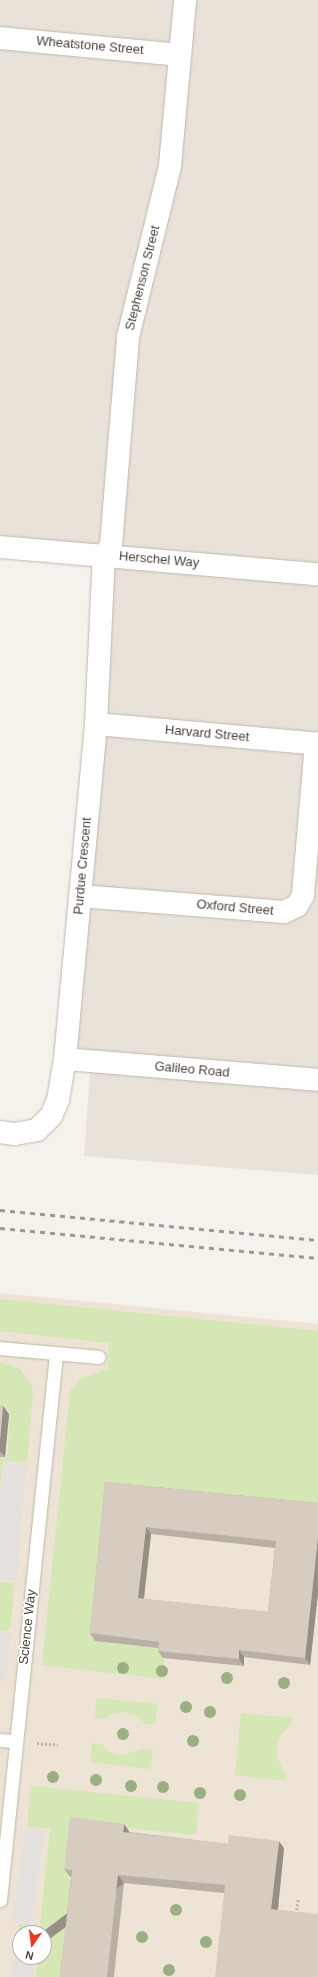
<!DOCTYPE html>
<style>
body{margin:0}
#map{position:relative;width:318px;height:1977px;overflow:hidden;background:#f5f1eb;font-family:Arial,sans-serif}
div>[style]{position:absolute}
.residential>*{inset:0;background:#e8e2d9}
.education>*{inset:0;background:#ede4d5}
.green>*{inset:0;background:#d5e7b5}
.parking>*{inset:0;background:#e4e1df;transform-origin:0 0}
.path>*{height:2.5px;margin-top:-1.25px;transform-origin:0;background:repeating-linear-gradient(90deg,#c1b29f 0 2px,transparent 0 4px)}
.roads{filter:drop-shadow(0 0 1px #c0b8ad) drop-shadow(0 0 1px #c0b8ad)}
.lane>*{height:13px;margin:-6.5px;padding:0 6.5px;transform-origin:6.5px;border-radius:6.5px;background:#fff}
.street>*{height:22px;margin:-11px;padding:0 11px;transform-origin:11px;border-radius:11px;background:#fff}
.rail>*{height:3px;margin-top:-1.5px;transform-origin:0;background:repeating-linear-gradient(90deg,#999 0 5px,transparent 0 10px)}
.trees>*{width:12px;height:12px;margin:-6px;border-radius:50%;background:#9ab082}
.wall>*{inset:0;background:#b8afa5}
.shaded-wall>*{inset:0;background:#968f86;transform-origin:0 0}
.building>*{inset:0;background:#d6ccc0}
span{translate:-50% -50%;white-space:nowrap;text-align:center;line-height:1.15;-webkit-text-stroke:3px #fff;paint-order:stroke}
.street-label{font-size:13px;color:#494138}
.north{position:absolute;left:12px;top:1925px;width:40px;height:40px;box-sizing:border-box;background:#fff;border:1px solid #b6b3af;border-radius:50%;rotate:194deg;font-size:11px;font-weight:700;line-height:16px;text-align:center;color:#494138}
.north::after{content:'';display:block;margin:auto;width:14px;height:18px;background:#f33123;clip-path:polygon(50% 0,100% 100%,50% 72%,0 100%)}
</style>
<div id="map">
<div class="residential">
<i style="clip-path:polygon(0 0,318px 0,318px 1175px,84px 1156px,91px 1060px,68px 1058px,108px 553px,0 544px)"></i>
</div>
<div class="education">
<i style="clip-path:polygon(evenodd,0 1293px,318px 1324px,318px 1977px,0 1977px,0 1293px,20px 1933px,44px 1933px,44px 1957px,20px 1957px,20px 1933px)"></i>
</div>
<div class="green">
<i style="clip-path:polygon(0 1299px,318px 1331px,318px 1510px,110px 1490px,95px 1641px,164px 1649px,164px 1679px,42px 1665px,70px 1391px,81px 1378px,108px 1369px,109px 1343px,0 1331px)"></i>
<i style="clip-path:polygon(0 1362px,20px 1369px,31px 1384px,33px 1394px,27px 1462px,3px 1461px,0 1493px,0 1458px,7px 1458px,10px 1411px,0 1410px)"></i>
<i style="clip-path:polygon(0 1582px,14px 1583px,11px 1625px,6px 1631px,0 1631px)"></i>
<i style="clip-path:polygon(97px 1698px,158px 1704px,155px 1724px,145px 1724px,136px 1715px,124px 1712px,113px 1714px,103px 1719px,94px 1718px)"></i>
<i style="clip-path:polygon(241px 1713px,292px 1718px,292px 1723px,280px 1736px,277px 1746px,277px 1758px,286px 1775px,285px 1781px,235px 1775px)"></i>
<i style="clip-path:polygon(92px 1743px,103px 1745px,109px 1752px,121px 1756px,142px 1749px,153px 1750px,151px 1769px,90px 1762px)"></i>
<i style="clip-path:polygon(31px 1786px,199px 1803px,196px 1835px,73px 1823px,68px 1879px,74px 1880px,64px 1977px,36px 1977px,38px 1957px,44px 1957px,44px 1933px,20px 1933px,20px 1939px,18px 1938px,19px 1924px,40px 1926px,50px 1829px,27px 1826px)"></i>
</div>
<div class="parking">
<i style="clip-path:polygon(4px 1463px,26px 1465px,16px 1581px,0 1580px,0 1506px)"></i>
<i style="clip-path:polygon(0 1633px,10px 1634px,6px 1681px,0 1680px)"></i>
<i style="left:26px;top:1828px;width:20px;height:95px;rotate:9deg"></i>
<i style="clip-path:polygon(17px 1940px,20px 1940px,20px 1957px,35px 1957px,33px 1977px,12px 1977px)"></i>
</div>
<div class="path">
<i style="left:37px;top:1743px;width:21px;rotate:5deg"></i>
<i style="left:296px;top:1914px;width:15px;rotate:-82deg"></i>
</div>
<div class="roads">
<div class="lane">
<i style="left:0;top:1348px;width:99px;rotate:5.2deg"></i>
<i style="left:0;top:1740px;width:16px;rotate:4deg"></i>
<i style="left:0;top:1900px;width:549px;rotate:-84.14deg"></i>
</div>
<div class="street">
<i style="left:0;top:38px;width:181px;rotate:5.4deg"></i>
<i style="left:0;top:547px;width:319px;rotate:4.9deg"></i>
<i style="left:96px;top:724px;width:223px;rotate:5.1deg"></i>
<i style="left:80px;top:896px;width:205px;rotate:4.5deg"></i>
<i style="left:284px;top:912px;width:14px;rotate:-25deg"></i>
<i style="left:297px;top:906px;width:13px;rotate:-61deg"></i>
<i style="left:303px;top:895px;width:152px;rotate:-85.1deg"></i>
<i style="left:65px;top:1059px;width:254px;rotate:4.7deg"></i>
<i style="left:0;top:1132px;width:15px;rotate:8deg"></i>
<i style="left:15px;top:1134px;width:22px;rotate:-10deg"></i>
<i style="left:37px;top:1130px;width:20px;rotate:-45deg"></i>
<i style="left:51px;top:1116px;width:17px;rotate:-66deg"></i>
<i style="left:58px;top:1100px;width:42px;rotate:-80.3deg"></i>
<i style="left:65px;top:1059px;width:336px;rotate:-84.7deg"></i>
<i style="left:96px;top:724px;width:168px;rotate:-87.3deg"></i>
<i style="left:104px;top:556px;width:13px;rotate:-58deg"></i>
<i style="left:111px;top:545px;width:209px;rotate:-85.3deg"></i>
<i style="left:128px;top:337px;width:176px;rotate:-76.2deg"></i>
<i style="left:170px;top:166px;width:167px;rotate:-84.8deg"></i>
</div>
</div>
<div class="rail">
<i style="left:0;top:1210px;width:319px;rotate:5.4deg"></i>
<i style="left:0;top:1228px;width:319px;rotate:5.4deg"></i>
</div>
<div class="trees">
<i style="left:123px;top:1668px"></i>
<i style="left:162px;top:1671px"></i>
<i style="left:227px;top:1678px"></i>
<i style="left:284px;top:1683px"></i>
<i style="left:186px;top:1707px"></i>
<i style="left:210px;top:1712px"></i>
<i style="left:123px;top:1734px"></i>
<i style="left:193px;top:1741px"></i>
<i style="left:53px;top:1777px"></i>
<i style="left:96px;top:1780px"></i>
<i style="left:131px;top:1786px"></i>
<i style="left:163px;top:1787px"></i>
<i style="left:200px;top:1793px"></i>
<i style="left:240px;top:1795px"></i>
<i style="left:176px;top:1910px"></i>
<i style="left:142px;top:1937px"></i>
<i style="left:206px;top:1942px"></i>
<i style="left:169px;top:1970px"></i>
</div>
<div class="wall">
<i style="clip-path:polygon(0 1405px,9px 1414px,5px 1457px,0 1457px)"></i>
<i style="clip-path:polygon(evenodd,105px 1482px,318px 1503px,318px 1593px,310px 1665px,244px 1657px,244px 1666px,163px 1658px,158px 1651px,158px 1648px,95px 1641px,90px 1633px,105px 1482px,151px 1534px,275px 1548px,268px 1612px,144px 1599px,151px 1534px)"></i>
<i style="clip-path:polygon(129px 1831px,129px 1832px,228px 1844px,284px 1848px,278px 1910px,318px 1977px,224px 1893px,124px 1883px,114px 1977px,60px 1977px,71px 1877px,70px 1877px,64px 1869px)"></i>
</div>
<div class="shaded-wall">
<i style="clip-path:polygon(3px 1406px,9px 1414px,5px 1457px,0 1451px,0 1440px)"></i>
<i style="clip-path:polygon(146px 1527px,151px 1534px,143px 1606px,138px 1598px)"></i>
<i style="clip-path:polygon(318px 1537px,318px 1593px,310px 1665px,305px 1658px)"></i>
<i style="clip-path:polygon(239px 1650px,244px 1657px,244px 1666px,239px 1659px)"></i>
<i style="clip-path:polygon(124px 1824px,129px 1831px,128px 1839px,123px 1832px)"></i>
<i style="clip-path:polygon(279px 1841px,284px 1848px,277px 1917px,271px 1909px)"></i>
<i style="left:118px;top:1875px;width:10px;height:103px;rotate:53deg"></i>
</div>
<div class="building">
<i style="clip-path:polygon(0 1405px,3px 1406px,0 1440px)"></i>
<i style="clip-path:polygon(evenodd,105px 1482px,318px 1503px,318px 1537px,305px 1658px,239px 1650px,239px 1659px,158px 1651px,159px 1642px,90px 1633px,105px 1482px,146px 1527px,276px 1541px,268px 1612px,138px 1598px,146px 1527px)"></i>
<i style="clip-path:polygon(70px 1817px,124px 1824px,123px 1832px,228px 1844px,229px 1835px,279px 1841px,271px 1909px,318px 1914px,318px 1977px,215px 1977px,225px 1885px,118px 1875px,107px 1977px,60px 1977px,72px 1870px,64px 1869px)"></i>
</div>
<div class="street-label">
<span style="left:90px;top:46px;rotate:5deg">Wheatstone Street</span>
<span style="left:143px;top:278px;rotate:-76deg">Stephenson Street</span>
<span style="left:159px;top:560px;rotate:5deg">Herschel Way</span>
<span style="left:207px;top:734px;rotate:5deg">Harvard Street</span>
<span style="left:83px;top:866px;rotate:-85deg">Purdue Crescent</span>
<span style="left:235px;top:908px;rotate:5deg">Oxford Street</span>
<span style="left:192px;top:1070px;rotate:5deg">Galileo Road</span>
<span style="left:28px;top:1627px;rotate:-84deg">Science Way</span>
</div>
<div class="north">N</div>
</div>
